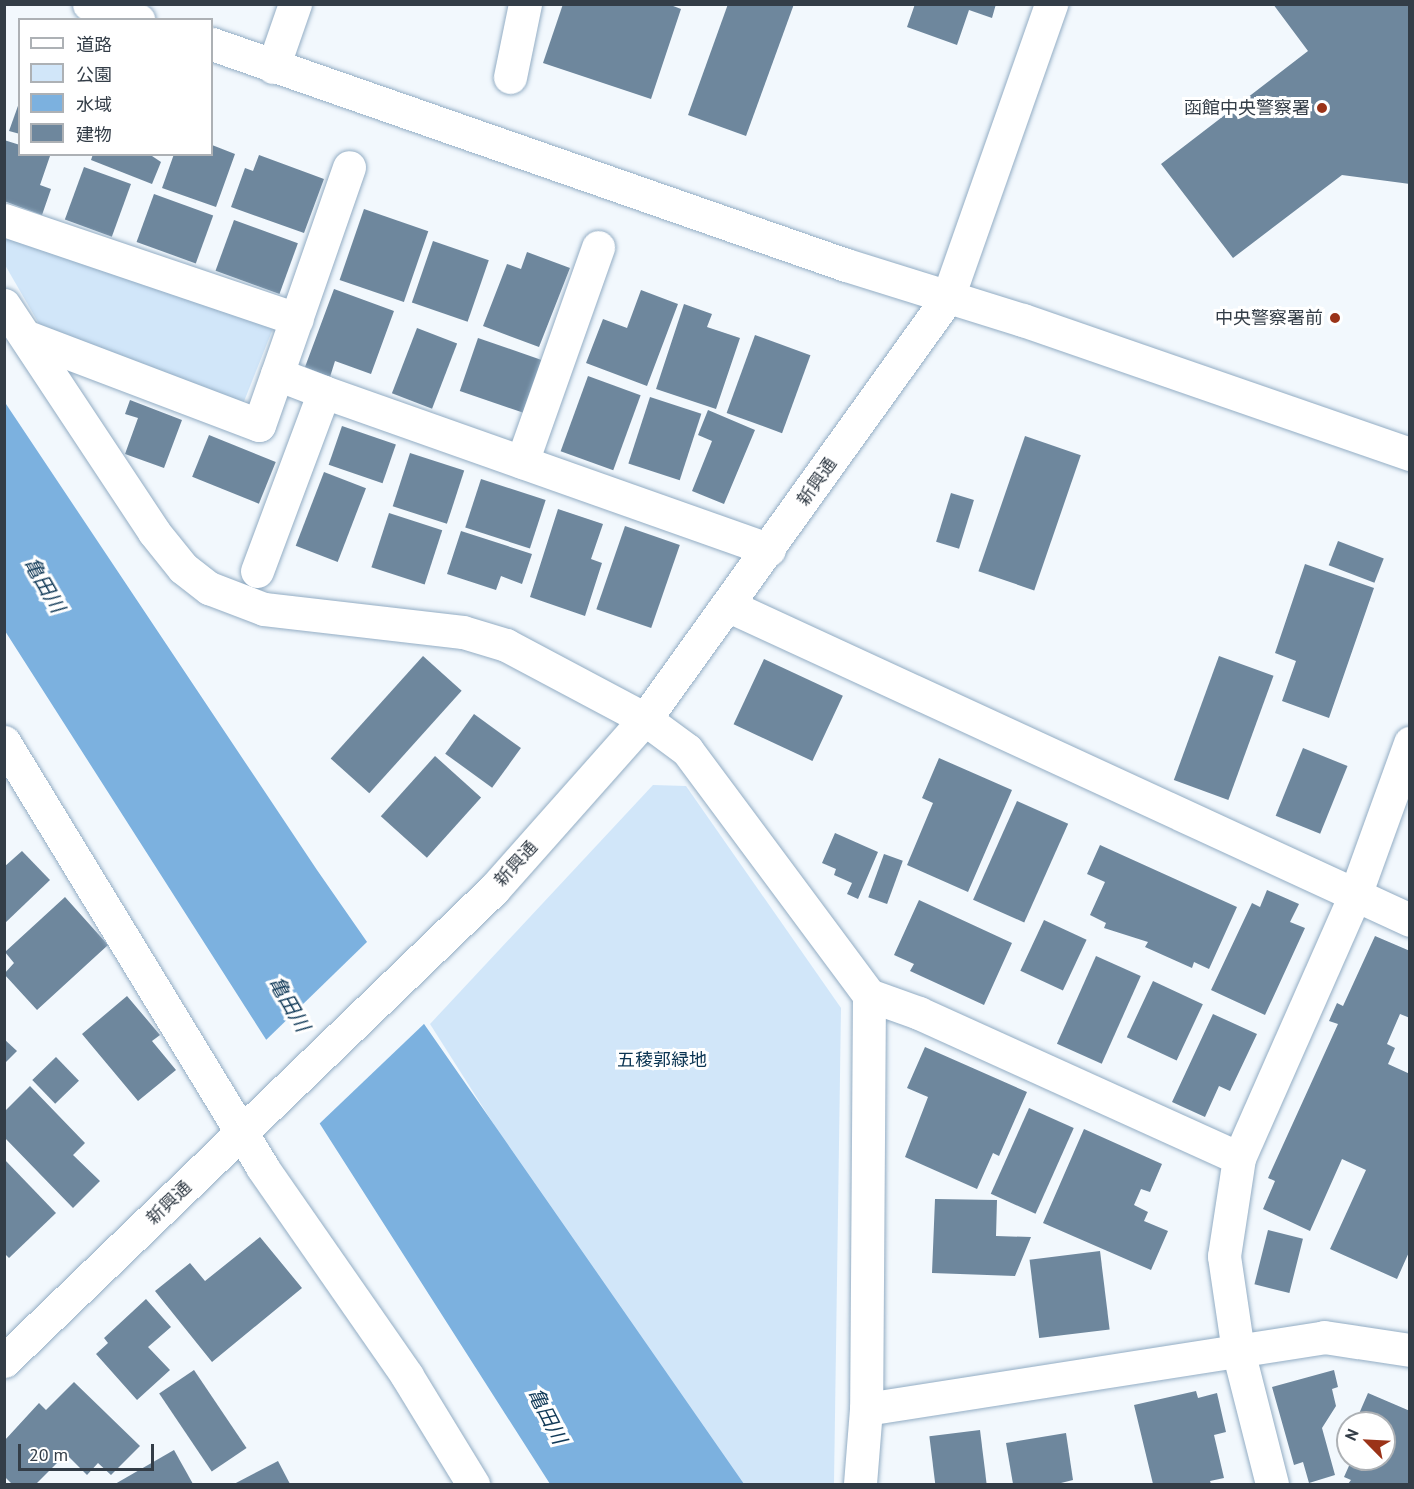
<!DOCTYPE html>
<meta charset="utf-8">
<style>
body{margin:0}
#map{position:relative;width:1414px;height:1489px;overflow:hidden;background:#f2f8fd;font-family:"PT Sans","Noto Sans JP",sans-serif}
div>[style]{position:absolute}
.green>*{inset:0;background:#d1e6f9}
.water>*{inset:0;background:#7cb1df}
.pier>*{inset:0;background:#f2f8fd}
.building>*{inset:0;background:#6e879d;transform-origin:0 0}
.roads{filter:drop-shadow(0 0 2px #93adc4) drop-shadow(0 0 2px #93adc4)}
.minor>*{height:33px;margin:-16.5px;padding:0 16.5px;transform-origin:16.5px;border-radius:16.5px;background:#fff}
.tertiary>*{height:33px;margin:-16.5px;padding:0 16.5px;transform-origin:16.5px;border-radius:16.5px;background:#fff}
.dots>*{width:16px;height:16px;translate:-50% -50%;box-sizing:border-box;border:3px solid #fff;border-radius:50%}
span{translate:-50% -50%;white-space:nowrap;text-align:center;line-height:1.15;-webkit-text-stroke:6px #fff;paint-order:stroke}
.poi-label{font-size:18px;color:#333d47}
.right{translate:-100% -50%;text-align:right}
.street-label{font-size:18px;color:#333d47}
.park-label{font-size:18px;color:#0a3452}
.water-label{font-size:20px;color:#103957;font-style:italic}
.frame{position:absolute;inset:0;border:6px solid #333d47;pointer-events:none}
.legend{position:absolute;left:18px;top:18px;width:195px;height:138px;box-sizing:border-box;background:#fff;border:2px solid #adb1b5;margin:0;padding:8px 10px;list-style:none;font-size:18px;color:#333d47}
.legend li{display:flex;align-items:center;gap:12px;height:30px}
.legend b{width:30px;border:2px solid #adb1b5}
.north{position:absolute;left:1336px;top:1411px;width:60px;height:60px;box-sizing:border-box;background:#fff;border:2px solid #adb1b5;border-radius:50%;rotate:294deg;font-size:16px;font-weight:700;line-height:24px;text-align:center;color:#333d47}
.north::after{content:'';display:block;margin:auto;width:21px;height:27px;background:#9b3318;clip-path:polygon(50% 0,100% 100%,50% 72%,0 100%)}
.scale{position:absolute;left:18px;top:1444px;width:136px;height:27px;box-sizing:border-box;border:3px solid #333d47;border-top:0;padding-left:8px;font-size:18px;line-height:21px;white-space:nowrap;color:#333d47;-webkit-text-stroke:4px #fff;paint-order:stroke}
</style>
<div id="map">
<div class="green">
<i style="clip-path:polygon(4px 237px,274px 326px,243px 404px,42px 329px,5px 265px)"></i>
<i style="clip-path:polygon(653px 785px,686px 786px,841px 1008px,834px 1484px,722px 1484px,430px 1024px)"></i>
</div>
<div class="water">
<i style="clip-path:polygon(4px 401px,317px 870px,744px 1484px,550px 1484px,5px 631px)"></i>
</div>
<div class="pier">
<i style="clip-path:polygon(369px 940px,426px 1022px,318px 1125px,265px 1041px)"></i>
</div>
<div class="building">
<i style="clip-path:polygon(563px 4px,668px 4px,681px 9px,651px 99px,543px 63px)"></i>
<i style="clip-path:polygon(728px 4px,794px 4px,746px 136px,688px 115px)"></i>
<i style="clip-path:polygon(915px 4px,996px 4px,992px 18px,969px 10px,957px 45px,907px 27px)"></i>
<i style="clip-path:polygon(1273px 4px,1410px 4px,1410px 184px,1342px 175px,1233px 258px,1161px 164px,1308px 51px)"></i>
<i style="clip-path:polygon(19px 103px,20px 103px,20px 134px,9px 131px)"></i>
<i style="clip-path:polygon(4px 140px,20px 145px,20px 154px,50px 156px,40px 185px,51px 189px,42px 215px,4px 201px)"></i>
<i style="clip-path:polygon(212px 145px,235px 154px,216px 207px,162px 188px,174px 154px,212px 154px)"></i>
<i style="clip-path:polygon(93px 154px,149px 154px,161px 162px,152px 184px,91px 160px)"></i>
<i style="clip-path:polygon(259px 155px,324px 179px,304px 233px,231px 207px,245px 168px,253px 171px)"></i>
<i style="left:84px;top:167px;width:50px;height:56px;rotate:20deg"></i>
<i style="left:154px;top:194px;width:63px;height:51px;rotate:20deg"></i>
<i style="left:364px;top:209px;width:68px;height:75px;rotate:19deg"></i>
<i style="left:234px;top:220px;width:68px;height:54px;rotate:20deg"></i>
<i style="left:433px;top:241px;width:59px;height:65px;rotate:19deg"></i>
<i style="clip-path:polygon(527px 252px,570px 268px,539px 347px,483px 326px,507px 264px,521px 269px)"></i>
<i style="clip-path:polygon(334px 289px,394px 311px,371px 374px,335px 361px,330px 377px,305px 367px)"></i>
<i style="clip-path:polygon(641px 290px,678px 304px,647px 386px,586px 363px,603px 319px,627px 328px)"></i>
<i style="clip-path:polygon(684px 304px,712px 314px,707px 327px,740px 338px,716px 409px,656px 389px)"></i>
<i style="left:417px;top:328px;width:43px;height:70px;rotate:21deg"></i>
<i style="left:755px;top:335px;width:59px;height:83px;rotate:20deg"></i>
<i style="left:478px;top:338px;width:68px;height:56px;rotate:19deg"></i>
<i style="left:588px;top:376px;width:56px;height:80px;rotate:20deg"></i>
<i style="left:650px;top:397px;width:54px;height:70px;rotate:18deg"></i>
<i style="clip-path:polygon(130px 400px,182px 420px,164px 468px,125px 454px,138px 418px,125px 414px)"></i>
<i style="clip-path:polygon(708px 410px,755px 430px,724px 504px,692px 491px,712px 441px,698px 435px)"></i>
<i style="left:342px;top:426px;width:57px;height:41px;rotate:19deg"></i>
<i style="left:209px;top:435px;width:72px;height:45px;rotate:22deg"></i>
<i style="left:1025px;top:436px;width:59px;height:143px;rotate:19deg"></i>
<i style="left:410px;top:453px;width:57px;height:56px;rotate:18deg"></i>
<i style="left:324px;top:472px;width:45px;height:79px;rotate:21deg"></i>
<i style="left:481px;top:479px;width:68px;height:51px;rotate:18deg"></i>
<i style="left:951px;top:493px;width:24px;height:51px;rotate:17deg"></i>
<i style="clip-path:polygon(558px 509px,603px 524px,591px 559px,602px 563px,585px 616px,530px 597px)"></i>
<i style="left:389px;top:513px;width:56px;height:57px;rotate:18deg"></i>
<i style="left:625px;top:526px;width:58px;height:88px;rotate:19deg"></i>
<i style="clip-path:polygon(461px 531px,532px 554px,522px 584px,501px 576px,496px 590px,447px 574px)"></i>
<i style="left:1338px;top:541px;width:49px;height:26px;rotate:21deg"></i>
<i style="clip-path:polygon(1305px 564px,1374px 588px,1329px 718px,1282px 701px,1296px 661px,1275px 653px)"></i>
<i style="left:423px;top:656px;width:52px;height:138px;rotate:42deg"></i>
<i style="left:1219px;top:656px;width:58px;height:132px;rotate:20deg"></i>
<i style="left:764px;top:659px;width:87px;height:72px;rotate:25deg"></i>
<i style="left:474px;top:714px;width:58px;height:49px;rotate:36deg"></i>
<i style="left:1303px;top:748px;width:48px;height:73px;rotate:22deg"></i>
<i style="left:435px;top:756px;width:62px;height:81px;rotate:42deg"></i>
<i style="clip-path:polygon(939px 758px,1012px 790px,968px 892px,907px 865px,933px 803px,922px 798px)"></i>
<i style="left:1017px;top:801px;width:56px;height:108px;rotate:24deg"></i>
<i style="clip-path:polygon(835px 833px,878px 852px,858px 899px,847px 894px,852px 883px,834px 875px,836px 869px,822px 863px)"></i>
<i style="clip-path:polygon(1100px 845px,1237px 907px,1209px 969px,1194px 962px,1192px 968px,1145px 947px,1148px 942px,1104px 928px,1106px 923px,1090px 915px,1105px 882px,1087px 874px)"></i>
<i style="clip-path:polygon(22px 851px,50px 880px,4px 924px,4px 867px)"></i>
<i style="left:884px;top:854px;width:20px;height:46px;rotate:20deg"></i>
<i style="clip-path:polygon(1267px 890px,1299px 904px,1290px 922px,1305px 928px,1265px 1015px,1211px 990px,1252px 903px,1260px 907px)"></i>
<i style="clip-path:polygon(65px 897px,108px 945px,37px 1010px,4px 974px,14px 963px,5px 952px)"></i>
<i style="clip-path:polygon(919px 900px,1012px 943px,984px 1005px,910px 971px,914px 964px,894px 955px)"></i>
<i style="left:1044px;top:920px;width:47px;height:56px;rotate:25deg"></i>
<i style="clip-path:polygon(1375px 936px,1410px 951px,1410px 1018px,1400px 1014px,1387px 1044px,1395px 1048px,1388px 1064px,1410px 1074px,1410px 1250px,1397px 1279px,1330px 1249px,1366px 1170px,1342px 1159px,1310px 1231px,1263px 1209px,1275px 1181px,1268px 1178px,1338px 1024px,1329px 1021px,1337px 1003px,1343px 1006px)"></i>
<i style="left:1096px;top:956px;width:49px;height:96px;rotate:24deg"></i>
<i style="left:1153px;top:981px;width:55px;height:62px;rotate:25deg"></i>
<i style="clip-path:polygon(127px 996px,160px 1035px,152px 1041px,176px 1070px,138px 1101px,82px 1034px)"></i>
<i style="clip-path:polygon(1213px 1014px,1257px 1034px,1230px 1091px,1219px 1086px,1205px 1117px,1172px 1102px)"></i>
<i style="clip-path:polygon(4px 1039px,17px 1051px,4px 1064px)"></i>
<i style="clip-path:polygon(925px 1047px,1027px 1092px,999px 1156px,993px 1153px,977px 1189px,905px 1157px,928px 1097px,907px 1088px)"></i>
<i style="left:56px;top:1057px;width:33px;height:33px;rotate:46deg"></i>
<i style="clip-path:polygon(30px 1086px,85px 1143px,73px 1155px,100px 1181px,73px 1208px,4px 1137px,4px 1112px)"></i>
<i style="left:1029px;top:1108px;width:49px;height:94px;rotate:24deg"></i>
<i style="clip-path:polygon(1084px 1129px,1162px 1164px,1150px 1192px,1141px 1189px,1134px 1205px,1148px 1212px,1144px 1221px,1168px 1231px,1151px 1270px,1043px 1223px)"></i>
<i style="clip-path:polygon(4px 1159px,56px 1213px,9px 1258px,4px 1253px)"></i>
<i style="clip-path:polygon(935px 1199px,997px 1200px,996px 1236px,1031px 1237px,1015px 1276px,932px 1273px)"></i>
<i style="left:1268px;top:1230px;width:36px;height:56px;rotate:14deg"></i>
<i style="clip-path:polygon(260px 1237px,302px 1288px,212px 1362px,155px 1291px,190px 1263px,205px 1281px)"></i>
<i style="left:1100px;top:1251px;width:79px;height:71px;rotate:83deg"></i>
<i style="clip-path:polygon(146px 1299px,171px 1327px,148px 1347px,170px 1370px,137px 1400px,96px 1354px,108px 1343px,104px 1338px)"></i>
<i style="left:194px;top:1370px;width:94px;height:42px;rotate:56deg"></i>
<i style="clip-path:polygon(1334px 1370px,1338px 1387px,1332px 1389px,1336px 1406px,1322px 1428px,1335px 1475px,1309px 1483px,1303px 1462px,1294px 1465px,1272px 1387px)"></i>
<i style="clip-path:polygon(74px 1382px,140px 1446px,111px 1475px,98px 1463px,87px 1475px,66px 1454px,36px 1484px,12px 1484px,5px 1477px,5px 1440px,39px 1403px,46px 1410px)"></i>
<i style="clip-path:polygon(1196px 1391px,1198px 1398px,1217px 1393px,1226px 1432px,1214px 1435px,1224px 1478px,1210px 1481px,1211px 1484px,1153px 1484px,1134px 1405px)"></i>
<i style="clip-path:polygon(1368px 1393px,1410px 1411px,1410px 1484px,1348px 1484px,1351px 1480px,1344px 1477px,1352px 1459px,1384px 1459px,1384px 1423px,1355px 1423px)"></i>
<i style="left:980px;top:1430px;width:54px;height:51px;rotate:83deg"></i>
<i style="clip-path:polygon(1066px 1433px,1073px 1480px,1057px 1484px,1013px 1484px,1006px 1443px)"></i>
<i style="clip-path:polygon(174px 1450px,193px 1484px,115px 1484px)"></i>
<i style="clip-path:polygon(278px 1461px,290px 1484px,234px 1484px)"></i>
</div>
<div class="roads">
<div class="minor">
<i style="left:510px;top:77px;width:75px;rotate:-78.4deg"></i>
<i style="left:4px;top:220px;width:309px;rotate:18.7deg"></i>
<i style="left:948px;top:297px;width:311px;rotate:-70.6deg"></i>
<i style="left:4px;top:305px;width:272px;rotate:56.5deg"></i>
<i style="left:154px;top:532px;width:46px;rotate:51.1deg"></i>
<i style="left:183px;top:568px;width:33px;rotate:38deg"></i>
<i style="left:209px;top:588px;width:59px;rotate:20.9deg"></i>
<i style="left:264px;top:609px;width:200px;rotate:6.6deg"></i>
<i style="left:463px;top:632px;width:45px;rotate:16.8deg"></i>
<i style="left:506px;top:645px;width:157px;rotate:28deg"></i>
<i style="left:645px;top:719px;width:52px;rotate:36.4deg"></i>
<i style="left:687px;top:750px;width:305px;rotate:53.4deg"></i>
<i style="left:869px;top:995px;width:414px;rotate:90.4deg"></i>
<i style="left:866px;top:1409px;width:75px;rotate:94.6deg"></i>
<i style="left:27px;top:337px;width:248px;rotate:20.8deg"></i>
<i style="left:259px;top:425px;width:54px;rotate:-70.6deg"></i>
<i style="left:324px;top:392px;width:50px;rotate:-159deg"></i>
<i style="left:277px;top:374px;width:219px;rotate:-70.8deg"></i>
<i style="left:522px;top:462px;width:228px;rotate:-70.5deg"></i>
<i style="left:257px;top:571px;width:191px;rotate:-69.5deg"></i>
<i style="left:324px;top:392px;width:472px;rotate:19.5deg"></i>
<i style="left:729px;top:606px;width:750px;rotate:24.75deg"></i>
<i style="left:4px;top:742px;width:497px;rotate:58.7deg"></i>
<i style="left:262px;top:1167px;width:254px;rotate:55.2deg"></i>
<i style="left:407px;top:1376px;width:127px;rotate:58.6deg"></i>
<i style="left:869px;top:995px;width:53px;rotate:19.8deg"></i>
<i style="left:919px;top:1013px;width:351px;rotate:24.4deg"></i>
<i style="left:866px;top:1409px;width:464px;rotate:-8.9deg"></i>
<i style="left:1324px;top:1337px;width:87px;rotate:8.6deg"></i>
<i style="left:1272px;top:1484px;width:137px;rotate:-104.3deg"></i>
<i style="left:1238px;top:1351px;width:96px;rotate:-98.4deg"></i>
<i style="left:1224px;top:1256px;width:99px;rotate:-81.3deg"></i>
<i style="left:1239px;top:1158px;width:287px;rotate:-66.2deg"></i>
<i style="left:1355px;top:895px;width:162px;rotate:-70.1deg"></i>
</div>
<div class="tertiary">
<i style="left:89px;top:4px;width:52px;rotate:18.1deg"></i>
<i style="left:212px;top:44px;width:671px;rotate:19.22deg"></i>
<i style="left:846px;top:265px;width:185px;rotate:17.3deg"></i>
<i style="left:1023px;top:320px;width:410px;rotate:19.1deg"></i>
<i style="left:273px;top:67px;width:67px;rotate:-70.8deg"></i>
<i style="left:4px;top:1361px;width:680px;rotate:-43.93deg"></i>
<i style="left:494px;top:889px;width:227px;rotate:-48.4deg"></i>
<i style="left:645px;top:719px;width:520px;rotate:-54.32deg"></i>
</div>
</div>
<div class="dots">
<i style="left:1322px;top:108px;background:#9b3318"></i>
<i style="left:1335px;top:318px;background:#9b3318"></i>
</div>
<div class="poi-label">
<span class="right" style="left:1310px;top:108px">函館中央警察署</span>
<span class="right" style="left:1323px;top:318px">中央警察署前</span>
</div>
<div class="street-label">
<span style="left:817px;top:482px;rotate:-55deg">新興通</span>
<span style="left:516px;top:864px;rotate:-48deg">新興通</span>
<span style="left:169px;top:1203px;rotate:-44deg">新興通</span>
</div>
<div class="park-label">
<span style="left:662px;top:1060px">五稜郭緑地</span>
</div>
<div class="water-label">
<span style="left:44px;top:585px;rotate:60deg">亀田川</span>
<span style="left:289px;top:1004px;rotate:60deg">亀田川</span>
<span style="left:547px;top:1416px;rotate:63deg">亀田川</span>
</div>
<div class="frame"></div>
<ul class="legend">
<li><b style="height:8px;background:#fff"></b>道路</li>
<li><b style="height:16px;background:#d1e6f9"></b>公園</li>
<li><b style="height:16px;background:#7cb1df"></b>水域</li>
<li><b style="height:16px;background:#6e879d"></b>建物</li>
</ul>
<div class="north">N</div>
<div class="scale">20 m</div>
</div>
